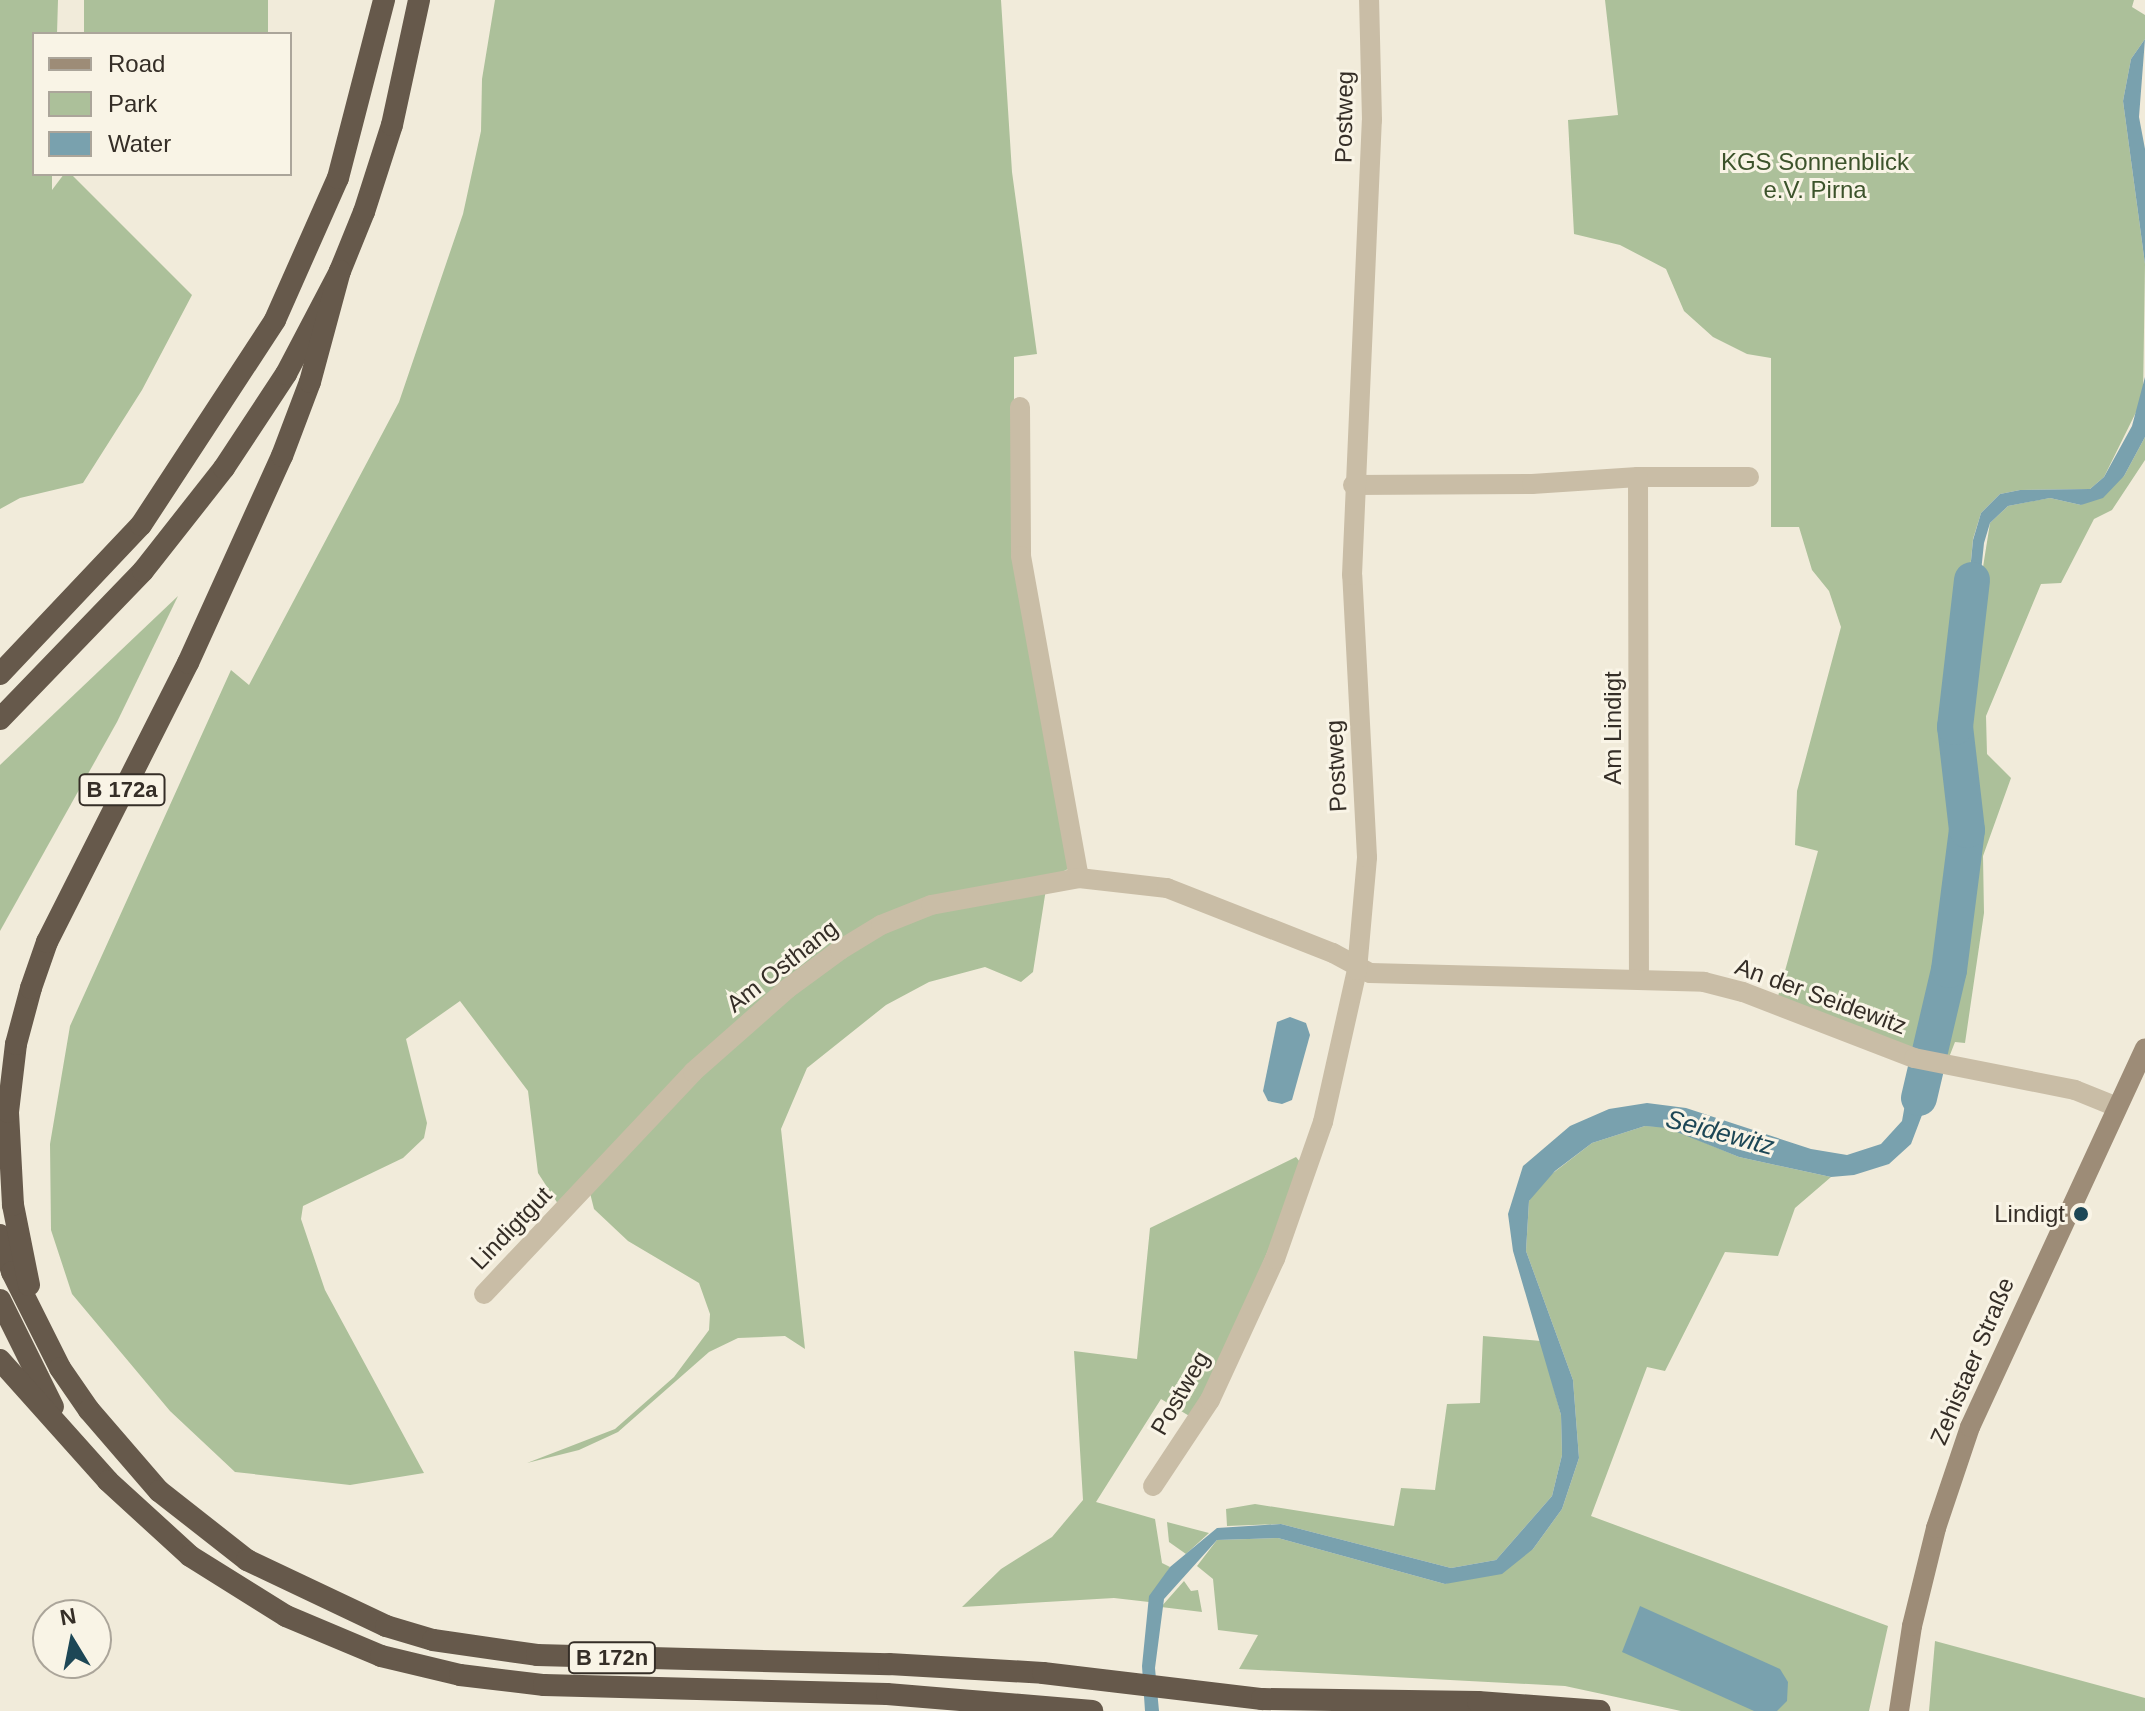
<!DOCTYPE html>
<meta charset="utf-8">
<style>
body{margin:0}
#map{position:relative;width:2145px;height:1711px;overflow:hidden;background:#f1ebda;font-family:Helvetica,sans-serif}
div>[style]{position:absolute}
.green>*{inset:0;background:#acc09a;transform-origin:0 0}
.water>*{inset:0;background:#79a1ae}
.river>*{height:36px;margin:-18px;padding:0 18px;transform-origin:18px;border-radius:18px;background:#79a1ae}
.minor>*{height:20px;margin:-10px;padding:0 10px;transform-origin:10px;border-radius:10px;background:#c9bda6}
.secondary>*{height:20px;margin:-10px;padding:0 10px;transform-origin:10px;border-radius:10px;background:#9d8c77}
.trunk>*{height:22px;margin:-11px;padding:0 11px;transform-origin:11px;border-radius:11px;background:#66594b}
.dots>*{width:22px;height:22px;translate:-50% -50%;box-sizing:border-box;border:4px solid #f9f4e6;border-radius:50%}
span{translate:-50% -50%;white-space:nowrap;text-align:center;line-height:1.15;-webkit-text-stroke:6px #f9f4e6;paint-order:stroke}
.shield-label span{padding:2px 6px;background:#f9f4e6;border:2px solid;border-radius:6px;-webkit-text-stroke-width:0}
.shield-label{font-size:22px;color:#352e27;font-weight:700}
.street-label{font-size:24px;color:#352e27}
.park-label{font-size:24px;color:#3c532b}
.poi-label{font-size:24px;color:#352e27}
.right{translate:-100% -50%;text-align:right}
.water-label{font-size:26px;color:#1d4756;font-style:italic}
.legend{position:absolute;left:32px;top:32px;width:260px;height:144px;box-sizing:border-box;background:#f9f4e6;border:2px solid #aba59a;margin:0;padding:10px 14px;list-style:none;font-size:24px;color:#352e27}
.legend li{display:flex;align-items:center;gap:16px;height:40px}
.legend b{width:40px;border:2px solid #aba59a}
.north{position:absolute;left:32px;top:1599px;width:80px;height:80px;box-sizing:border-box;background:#f9f4e6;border:2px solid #aba59a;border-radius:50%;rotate:350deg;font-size:22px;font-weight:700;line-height:32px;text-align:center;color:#352e27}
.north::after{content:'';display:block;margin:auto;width:28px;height:36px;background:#1d4756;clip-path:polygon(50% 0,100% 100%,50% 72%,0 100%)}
</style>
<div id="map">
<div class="green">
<i style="clip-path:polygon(0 0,58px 0,57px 34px,34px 34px,34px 174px,52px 174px,52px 190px,64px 174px,71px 174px,192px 295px,142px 390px,83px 483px,20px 498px,0 509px)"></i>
<i style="left:84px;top:0;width:184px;height:34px"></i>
<i style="clip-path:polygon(495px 0,1001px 0,1012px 172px,1037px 354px,1014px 357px,1014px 565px,1070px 868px,1052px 877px,991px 887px,837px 947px,560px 1207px,538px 1173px,528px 1091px,460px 1001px,406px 1039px,427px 1123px,424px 1138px,403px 1158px,303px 1206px,301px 1219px,325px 1290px,424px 1473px,350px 1485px,235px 1472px,170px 1411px,72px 1294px,51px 1230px,50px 1144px,70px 1026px,231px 670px,249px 685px,399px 402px,463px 214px,481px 131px,482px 79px)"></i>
<i style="clip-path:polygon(1605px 0,2134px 0,2132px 7px,2145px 15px,2145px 39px,2131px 59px,2123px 101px,2145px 264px,2143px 398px,2104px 477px,2090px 489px,2020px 490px,2000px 494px,1981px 513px,1973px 539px,1955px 727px,1967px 830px,1949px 970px,1930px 1055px,1777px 1000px,1818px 851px,1795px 845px,1797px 791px,1841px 627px,1829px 591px,1812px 570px,1799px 527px,1771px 527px,1771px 358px,1747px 354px,1713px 337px,1684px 311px,1666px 269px,1620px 245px,1574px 234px,1568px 120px,1618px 115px)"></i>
<i style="clip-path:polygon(2145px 437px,2145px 460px,2112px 510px,2094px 519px,2061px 583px,2041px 584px,1986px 716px,1987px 754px,2011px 778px,1983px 856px,1984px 913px,1965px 1043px,1955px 1042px,1948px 1060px,1942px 1058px,1970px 897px,1967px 668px,1990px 523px,2008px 506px,2033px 501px,2050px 498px,2081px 505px,2124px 476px)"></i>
<i style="clip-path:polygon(178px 596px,117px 722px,0 931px,0 765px)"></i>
<i style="clip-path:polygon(1046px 889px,1033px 972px,1021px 982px,985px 967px,929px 982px,886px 1005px,807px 1068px,781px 1129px,805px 1349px,785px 1336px,738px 1338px,709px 1352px,618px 1432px,579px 1450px,527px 1463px,615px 1429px,674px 1377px,709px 1330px,710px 1314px,699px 1283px,628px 1241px,594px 1209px,590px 1193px,695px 1077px,840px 956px,931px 909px)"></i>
<i style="clip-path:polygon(1645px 1126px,1667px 1127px,1739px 1157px,1831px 1177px,1795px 1208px,1778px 1256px,1725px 1252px,1665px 1371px,1647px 1367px,1591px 1516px,1888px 1626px,1869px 1711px,1681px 1711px,1565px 1686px,1239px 1669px,1258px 1635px,1218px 1630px,1213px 1579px,1197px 1566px,1217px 1540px,1278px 1538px,1445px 1584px,1533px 1549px,1562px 1509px,1579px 1458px,1573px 1380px,1526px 1251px,1529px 1201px,1540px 1183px,1592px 1143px)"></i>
<i style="clip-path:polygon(1296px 1157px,1300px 1162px,1274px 1236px,1229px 1344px,1191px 1417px,1161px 1399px,1096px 1502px,1155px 1519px,1162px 1563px,1170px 1567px,1149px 1602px,1114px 1598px,962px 1607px,1001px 1569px,1052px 1537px,1083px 1500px,1074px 1351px,1137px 1359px,1150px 1228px)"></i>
<i style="clip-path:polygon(1483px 1336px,1541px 1341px,1561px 1415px,1562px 1455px,1552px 1496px,1496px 1560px,1451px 1568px,1281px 1524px,1227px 1526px,1226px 1509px,1255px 1504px,1394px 1526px,1401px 1488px,1435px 1490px,1447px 1404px,1480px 1403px)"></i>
<i style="clip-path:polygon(1167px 1522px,1209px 1533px,1186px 1554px,1169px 1542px)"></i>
<i style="clip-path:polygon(1184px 1581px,1191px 1591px,1198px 1590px,1202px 1612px,1161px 1607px)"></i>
<i style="clip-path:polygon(1935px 1641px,2145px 1698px,2145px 1711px,1929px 1711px)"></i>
</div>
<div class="water">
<i style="clip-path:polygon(2145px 39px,2139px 117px,2145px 149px,2145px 264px,2123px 101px,2131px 59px)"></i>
<i style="clip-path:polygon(2145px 377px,2145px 437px,2124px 476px,2103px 498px,2081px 505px,2050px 498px,2008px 506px,1990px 523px,1984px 543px,1965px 725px,1971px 777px,1970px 897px,1942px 1058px,1930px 1055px,1949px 970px,1967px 830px,1955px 727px,1973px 540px,1981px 513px,2000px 494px,2020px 490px,2090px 489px,2104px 477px,2132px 426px)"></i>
<i style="clip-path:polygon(1290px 1017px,1306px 1023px,1310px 1035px,1292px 1100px,1282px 1104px,1268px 1101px,1263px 1091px,1277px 1022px)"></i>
<i style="clip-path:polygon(1912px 1065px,1938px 1073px,1911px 1144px,1889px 1164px,1854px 1175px,1831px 1177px,1739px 1157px,1667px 1128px,1645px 1126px,1592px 1143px,1555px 1171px,1529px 1201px,1526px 1251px,1573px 1380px,1579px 1458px,1562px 1509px,1533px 1549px,1502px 1574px,1445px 1584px,1278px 1538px,1217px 1540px,1164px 1599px,1155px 1668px,1159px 1711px,1145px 1711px,1142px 1666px,1149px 1596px,1170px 1567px,1217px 1528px,1281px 1524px,1451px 1568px,1496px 1560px,1552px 1496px,1562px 1455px,1561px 1415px,1513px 1251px,1508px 1214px,1523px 1166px,1570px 1126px,1609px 1109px,1647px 1103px,1686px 1108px,1811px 1149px,1847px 1155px,1881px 1144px,1902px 1121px)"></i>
<i style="clip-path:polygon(1640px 1606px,1780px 1669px,1788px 1682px,1787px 1701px,1777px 1711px,1754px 1711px,1622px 1652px)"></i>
</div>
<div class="river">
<i style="left:1919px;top:1098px;width:131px;rotate:-76.8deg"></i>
<i style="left:1949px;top:970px;width:141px;rotate:-82.7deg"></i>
<i style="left:1967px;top:830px;width:104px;rotate:-96.6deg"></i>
<i style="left:1955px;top:727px;width:148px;rotate:-83.4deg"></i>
</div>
<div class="minor">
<i style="left:1020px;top:407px;width:149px;rotate:89.6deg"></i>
<i style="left:1021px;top:556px;width:327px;rotate:79.8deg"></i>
<i style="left:1638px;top:477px;width:111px"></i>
<i style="left:1353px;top:485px;width:179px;rotate:-0.3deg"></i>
<i style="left:1532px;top:484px;width:106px;rotate:-3.8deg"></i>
<i style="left:1638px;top:477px;width:501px;rotate:89.89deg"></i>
<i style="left:484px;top:1294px;width:305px;rotate:-46.7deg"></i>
<i style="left:693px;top:1072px;width:125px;rotate:-41.4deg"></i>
<i style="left:787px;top:989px;width:66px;rotate:-36.3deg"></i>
<i style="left:840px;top:950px;width:48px;rotate:-31.4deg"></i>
<i style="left:881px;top:925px;width:54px;rotate:-21.8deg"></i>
<i style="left:931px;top:905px;width:150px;rotate:-10.3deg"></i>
<i style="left:1079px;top:878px;width:89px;rotate:6.5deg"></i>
<i style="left:1167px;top:888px;width:178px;rotate:21.4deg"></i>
<i style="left:1333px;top:953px;width:42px;rotate:28.4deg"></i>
<i style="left:1370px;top:973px;width:334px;rotate:1.5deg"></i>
<i style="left:1704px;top:982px;width:40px;rotate:14.4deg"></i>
<i style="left:1743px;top:992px;width:183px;rotate:21.1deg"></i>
<i style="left:1914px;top:1058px;width:164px;rotate:11.2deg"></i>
<i style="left:2075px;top:1090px;width:45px;rotate:22deg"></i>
<i style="left:1153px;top:1486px;width:103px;rotate:-56.5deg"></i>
<i style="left:1210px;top:1400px;width:155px;rotate:-65.3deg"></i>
<i style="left:1275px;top:1259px;width:145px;rotate:-70.7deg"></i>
<i style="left:1323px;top:1122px;width:156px;rotate:-77.4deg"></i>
<i style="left:1357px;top:970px;width:113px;rotate:-84.9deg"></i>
<i style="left:1367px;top:857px;width:282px;rotate:-93deg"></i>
<i style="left:1352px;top:575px;width:455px;rotate:-87.5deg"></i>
<i style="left:1372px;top:120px;width:120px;rotate:-91.4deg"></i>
</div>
<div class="secondary">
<i style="left:1899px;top:1711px;width:86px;rotate:-81.3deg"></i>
<i style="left:1912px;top:1626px;width:101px;rotate:-76.2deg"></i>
<i style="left:1936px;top:1528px;width:107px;rotate:-71.4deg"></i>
<i style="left:1970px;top:1427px;width:417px;rotate:-65.2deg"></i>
</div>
<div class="trunk">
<i style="left:0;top:674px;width:205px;rotate:-46.6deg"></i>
<i style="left:141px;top:525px;width:245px;rotate:-56.8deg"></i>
<i style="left:275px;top:320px;width:155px;rotate:-66.1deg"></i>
<i style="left:338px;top:178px;width:184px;rotate:-75.5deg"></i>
<i style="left:0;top:719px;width:206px;rotate:-46deg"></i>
<i style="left:143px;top:571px;width:131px;rotate:-51.8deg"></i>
<i style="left:224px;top:468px;width:113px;rotate:-56.6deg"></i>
<i style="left:286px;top:374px;width:116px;rotate:-62.3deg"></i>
<i style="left:340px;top:271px;width:64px;rotate:-67.9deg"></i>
<i style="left:364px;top:212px;width:91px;rotate:-72.2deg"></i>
<i style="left:392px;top:125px;width:128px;rotate:-77.8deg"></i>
<i style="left:0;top:1235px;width:39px;rotate:72deg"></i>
<i style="left:12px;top:1272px;width:107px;rotate:63.4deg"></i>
<i style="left:60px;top:1368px;width:51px;rotate:55.4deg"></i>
<i style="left:89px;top:1410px;width:107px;rotate:49.2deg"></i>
<i style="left:159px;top:1491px;width:112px;rotate:38.1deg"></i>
<i style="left:247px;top:1560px;width:154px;rotate:25.4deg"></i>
<i style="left:386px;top:1626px;width:49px;rotate:16.6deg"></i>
<i style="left:433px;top:1640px;width:105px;rotate:8.2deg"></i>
<i style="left:537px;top:1655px;width:352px;rotate:1.5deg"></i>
<i style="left:889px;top:1664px;width:154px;rotate:3.3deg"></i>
<i style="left:1043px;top:1673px;width:221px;rotate:6.8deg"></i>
<i style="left:1262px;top:1699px;width:216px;rotate:0.8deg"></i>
<i style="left:1478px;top:1702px;width:122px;rotate:4.2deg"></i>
<i style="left:29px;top:1285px;width:82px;rotate:-101.3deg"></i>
<i style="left:13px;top:1205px;width:93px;rotate:-93.1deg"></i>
<i style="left:8px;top:1112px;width:68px;rotate:-83.3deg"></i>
<i style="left:16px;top:1044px;width:58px;rotate:-75deg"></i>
<i style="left:31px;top:988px;width:49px;rotate:-70.8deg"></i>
<i style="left:47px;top:942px;width:313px;rotate:-63.2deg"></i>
<i style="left:188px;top:663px;width:227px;rotate:-65.6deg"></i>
<i style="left:282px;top:456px;width:79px;rotate:-69.3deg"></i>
<i style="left:310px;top:382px;width:115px;rotate:-74.9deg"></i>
<i style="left:0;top:1300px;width:119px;rotate:63.6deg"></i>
<i style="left:0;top:1360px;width:162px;rotate:48.2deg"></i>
<i style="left:108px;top:1481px;width:111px;rotate:42.4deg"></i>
<i style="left:190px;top:1556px;width:113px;rotate:32deg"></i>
<i style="left:286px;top:1616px;width:103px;rotate:22.8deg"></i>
<i style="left:381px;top:1656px;width:81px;rotate:13.5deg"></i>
<i style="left:460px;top:1675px;width:85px;rotate:6.8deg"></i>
<i style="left:544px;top:1685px;width:343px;rotate:1.5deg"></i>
<i style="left:887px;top:1694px;width:206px;rotate:4.7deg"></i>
</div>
<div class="dots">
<i style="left:2081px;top:1214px;background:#1d4756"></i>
</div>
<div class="shield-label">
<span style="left:122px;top:790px">B 172a</span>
<span style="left:612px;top:1658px">B 172n</span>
</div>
<div class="street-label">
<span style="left:1344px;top:117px;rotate:-89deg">Postweg</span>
<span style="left:1613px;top:728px;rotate:-90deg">Am Lindigt</span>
<span style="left:1336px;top:766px;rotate:-93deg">Postweg</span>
<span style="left:782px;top:966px;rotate:-38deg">Am Osthang</span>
<span style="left:1821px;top:996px;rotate:20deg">An der Seidewitz</span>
<span style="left:511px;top:1228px;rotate:-46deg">Lindigtgut</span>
<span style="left:1972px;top:1361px;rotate:-67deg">Zehistaer Straße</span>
<span style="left:1180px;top:1393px;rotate:-60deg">Postweg</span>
</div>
<div class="park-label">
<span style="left:1815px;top:176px">KGS Sonnenblick<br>e.V. Pirna</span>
</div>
<div class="poi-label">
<span class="right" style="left:2065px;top:1214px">Lindigt</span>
</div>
<div class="water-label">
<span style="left:1720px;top:1133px;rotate:15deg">Seidewitz</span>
</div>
<ul class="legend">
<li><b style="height:10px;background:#9d8c77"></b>Road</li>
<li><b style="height:22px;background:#acc09a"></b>Park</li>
<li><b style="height:22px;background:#79a1ae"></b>Water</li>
</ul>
<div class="north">N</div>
</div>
